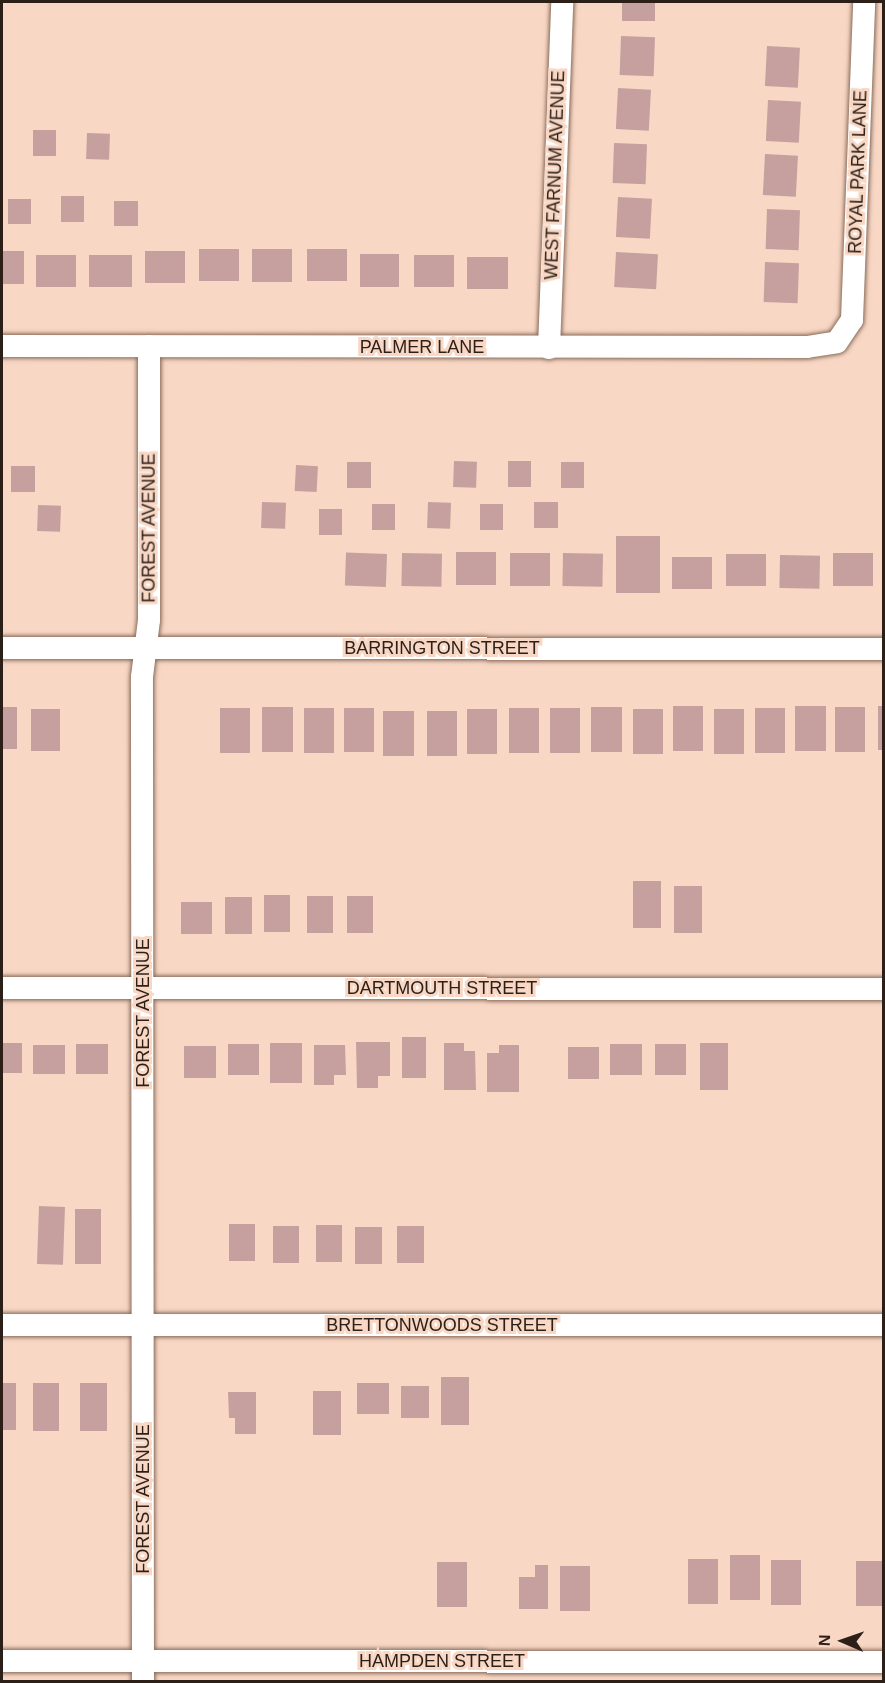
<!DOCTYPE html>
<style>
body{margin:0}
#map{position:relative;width:885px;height:1683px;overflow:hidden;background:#f8d7c4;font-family:Helvetica,sans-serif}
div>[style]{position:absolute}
.building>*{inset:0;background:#c6a09e;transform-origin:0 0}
.roads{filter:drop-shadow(0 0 2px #896b5a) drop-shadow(0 0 2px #896b5a)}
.street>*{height:22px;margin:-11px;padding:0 11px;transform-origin:11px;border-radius:11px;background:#fff}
span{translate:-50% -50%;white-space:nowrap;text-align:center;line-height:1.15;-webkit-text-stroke:6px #f8d7c4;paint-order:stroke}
.street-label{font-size:18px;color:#2b1f18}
.frame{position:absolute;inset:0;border:3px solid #2b1f18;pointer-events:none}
.north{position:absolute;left:813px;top:1611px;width:60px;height:60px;-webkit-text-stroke:4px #f8d7c4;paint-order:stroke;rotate:272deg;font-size:16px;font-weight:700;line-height:24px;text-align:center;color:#2b1f18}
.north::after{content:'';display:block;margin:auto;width:21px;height:27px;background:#2b1f18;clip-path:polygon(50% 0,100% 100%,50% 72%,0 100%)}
</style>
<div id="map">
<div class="building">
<i style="left:622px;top:2px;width:33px;height:19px"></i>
<i style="left:621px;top:36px;width:34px;height:39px;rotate:2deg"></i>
<i style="left:767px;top:46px;width:33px;height:40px;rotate:3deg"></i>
<i style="left:618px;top:88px;width:33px;height:41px;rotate:3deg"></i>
<i style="left:768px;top:100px;width:33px;height:41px;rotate:3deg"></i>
<i style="left:33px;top:130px;width:23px;height:26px"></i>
<i style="left:87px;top:133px;width:23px;height:26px;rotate:2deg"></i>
<i style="left:614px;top:143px;width:33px;height:40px;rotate:2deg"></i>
<i style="left:765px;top:154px;width:33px;height:41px;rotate:3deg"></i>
<i style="left:61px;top:196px;width:23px;height:26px"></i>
<i style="left:618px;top:197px;width:34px;height:40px;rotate:3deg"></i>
<i style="left:8px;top:199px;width:23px;height:25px"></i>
<i style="left:114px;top:201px;width:24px;height:25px"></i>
<i style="left:767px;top:209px;width:33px;height:40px;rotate:2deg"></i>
<i style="left:199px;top:249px;width:40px;height:32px"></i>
<i style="left:252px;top:249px;width:40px;height:33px"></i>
<i style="left:307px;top:249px;width:40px;height:32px"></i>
<i style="left:24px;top:251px;width:33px;height:22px;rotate:90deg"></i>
<i style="left:145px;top:251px;width:40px;height:32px"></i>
<i style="left:616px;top:252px;width:42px;height:35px;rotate:3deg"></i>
<i style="left:360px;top:254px;width:39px;height:33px"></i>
<i style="left:36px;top:255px;width:40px;height:32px"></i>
<i style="left:89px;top:255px;width:43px;height:32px"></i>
<i style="left:414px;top:255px;width:40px;height:32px"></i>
<i style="left:467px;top:257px;width:41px;height:32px"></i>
<i style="left:765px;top:262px;width:34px;height:40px;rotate:2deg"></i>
<i style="left:454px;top:461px;width:23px;height:26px;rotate:2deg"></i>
<i style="left:508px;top:461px;width:23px;height:26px"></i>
<i style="left:347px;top:462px;width:24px;height:26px"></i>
<i style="left:561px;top:462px;width:23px;height:26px"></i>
<i style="left:296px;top:465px;width:22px;height:26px;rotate:3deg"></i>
<i style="left:11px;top:466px;width:24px;height:26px"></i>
<i style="left:262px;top:502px;width:24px;height:26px;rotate:2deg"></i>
<i style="left:428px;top:502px;width:23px;height:26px;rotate:2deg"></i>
<i style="left:534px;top:502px;width:24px;height:26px"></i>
<i style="left:372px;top:504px;width:23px;height:26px"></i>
<i style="left:480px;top:504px;width:23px;height:26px"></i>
<i style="left:38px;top:505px;width:23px;height:26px;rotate:2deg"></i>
<i style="left:319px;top:509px;width:23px;height:26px"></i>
<i style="left:660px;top:536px;width:57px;height:44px;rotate:90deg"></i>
<i style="left:456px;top:552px;width:40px;height:33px"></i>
<i style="left:402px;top:553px;width:40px;height:33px;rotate:1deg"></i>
<i style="left:510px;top:553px;width:40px;height:33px"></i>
<i style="left:563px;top:553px;width:40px;height:33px;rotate:1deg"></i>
<i style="left:833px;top:553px;width:40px;height:33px"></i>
<i style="left:387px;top:554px;width:33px;height:41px;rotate:92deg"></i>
<i style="left:726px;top:554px;width:40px;height:32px"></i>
<i style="left:780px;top:555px;width:40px;height:33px;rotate:1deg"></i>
<i style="left:672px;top:557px;width:40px;height:32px"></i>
<i style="left:703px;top:706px;width:45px;height:30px;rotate:90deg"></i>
<i style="left:826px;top:706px;width:45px;height:31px;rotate:90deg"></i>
<i style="left:878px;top:706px;width:6px;height:44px"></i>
<i style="left:2px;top:707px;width:15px;height:42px"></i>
<i style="left:262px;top:707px;width:31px;height:45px"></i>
<i style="left:591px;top:707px;width:31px;height:45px"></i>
<i style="left:835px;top:707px;width:30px;height:45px"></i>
<i style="left:220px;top:708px;width:30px;height:45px"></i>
<i style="left:334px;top:708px;width:45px;height:30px;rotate:90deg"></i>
<i style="left:344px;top:708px;width:30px;height:44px"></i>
<i style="left:509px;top:708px;width:30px;height:45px"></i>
<i style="left:550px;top:708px;width:30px;height:45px"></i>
<i style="left:785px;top:708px;width:45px;height:30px;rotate:90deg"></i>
<i style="left:31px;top:709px;width:29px;height:42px"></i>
<i style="left:497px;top:709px;width:45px;height:30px;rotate:90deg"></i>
<i style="left:633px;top:709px;width:30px;height:45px"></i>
<i style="left:714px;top:709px;width:30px;height:45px"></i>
<i style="left:383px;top:711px;width:31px;height:45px"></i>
<i style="left:427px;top:711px;width:30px;height:45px"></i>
<i style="left:633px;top:881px;width:28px;height:47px"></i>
<i style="left:674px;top:886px;width:28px;height:47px"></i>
<i style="left:264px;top:895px;width:26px;height:37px"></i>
<i style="left:307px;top:896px;width:26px;height:37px"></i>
<i style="left:347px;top:896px;width:26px;height:37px"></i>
<i style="left:225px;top:897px;width:27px;height:37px"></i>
<i style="left:181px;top:902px;width:31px;height:32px"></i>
<i style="left:402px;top:1037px;width:24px;height:41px"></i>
<i style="clip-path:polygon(356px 1042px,390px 1042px,390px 1076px,378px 1076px,378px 1088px,357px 1088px)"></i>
<i style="left:2px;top:1043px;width:20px;height:30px"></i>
<i style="left:270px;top:1043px;width:32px;height:40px"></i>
<i style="clip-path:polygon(444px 1043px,464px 1043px,464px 1051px,475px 1051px,476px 1090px,444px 1090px)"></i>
<i style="left:700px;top:1043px;width:28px;height:47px"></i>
<i style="left:76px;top:1044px;width:32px;height:30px"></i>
<i style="left:228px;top:1044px;width:31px;height:31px"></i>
<i style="left:610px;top:1044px;width:32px;height:31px"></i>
<i style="left:655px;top:1044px;width:31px;height:31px"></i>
<i style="left:33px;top:1045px;width:32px;height:29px"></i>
<i style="clip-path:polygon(314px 1045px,345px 1045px,346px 1075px,334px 1075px,334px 1085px,314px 1085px)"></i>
<i style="clip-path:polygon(499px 1045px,519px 1045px,519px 1092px,487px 1092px,487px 1053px,499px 1053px)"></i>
<i style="left:184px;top:1046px;width:32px;height:32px"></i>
<i style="left:568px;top:1047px;width:31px;height:32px"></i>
<i style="left:39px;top:1206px;width:26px;height:58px;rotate:2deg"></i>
<i style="left:75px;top:1209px;width:26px;height:55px"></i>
<i style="left:229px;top:1224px;width:26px;height:37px"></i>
<i style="left:316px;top:1225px;width:26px;height:37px"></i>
<i style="left:273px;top:1226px;width:26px;height:37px"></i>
<i style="left:397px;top:1226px;width:27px;height:37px"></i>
<i style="left:355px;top:1227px;width:27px;height:37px"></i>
<i style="left:441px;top:1377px;width:28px;height:48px"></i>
<i style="left:2px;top:1383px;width:14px;height:47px"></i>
<i style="left:33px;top:1383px;width:26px;height:48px"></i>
<i style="left:80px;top:1383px;width:27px;height:48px"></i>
<i style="left:357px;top:1383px;width:32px;height:31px"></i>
<i style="left:401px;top:1386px;width:28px;height:32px"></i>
<i style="left:313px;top:1391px;width:28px;height:44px"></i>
<i style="clip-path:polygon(228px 1392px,256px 1392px,256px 1434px,235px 1434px,235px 1418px,229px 1418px)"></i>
<i style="left:760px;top:1555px;width:45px;height:30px;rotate:90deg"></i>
<i style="left:688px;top:1559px;width:30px;height:45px"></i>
<i style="left:771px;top:1560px;width:30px;height:45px"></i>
<i style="left:884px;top:1561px;width:45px;height:28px;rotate:90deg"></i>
<i style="left:437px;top:1562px;width:30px;height:45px"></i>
<i style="clip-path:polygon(535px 1565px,548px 1565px,548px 1609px,519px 1609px,519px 1577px,535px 1577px)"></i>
<i style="left:560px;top:1566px;width:30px;height:45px"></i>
</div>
<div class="roads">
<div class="street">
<i style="left:2px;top:346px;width:805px;rotate:0.07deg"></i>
<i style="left:807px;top:347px;width:30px;rotate:-9deg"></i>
<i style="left:837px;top:342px;width:27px;rotate:-56deg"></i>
<i style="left:852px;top:320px;width:318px;rotate:-87.8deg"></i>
<i style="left:549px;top:348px;width:346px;rotate:-87.8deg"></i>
<i style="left:2px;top:648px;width:882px;rotate:0.06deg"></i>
<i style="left:2px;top:988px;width:882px;rotate:0.06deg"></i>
<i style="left:2px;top:1325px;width:882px"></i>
<i style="left:2px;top:1661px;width:882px;rotate:0.06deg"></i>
<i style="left:143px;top:1682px;width:1005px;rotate:-90.06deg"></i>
<i style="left:142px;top:677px;width:57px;rotate:-83deg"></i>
<i style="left:149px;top:620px;width:274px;rotate:-90deg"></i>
</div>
</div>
<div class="street-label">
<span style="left:858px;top:172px;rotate:-88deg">ROYAL PARK LANE</span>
<span style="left:555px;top:175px;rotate:-88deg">WEST FARNUM AVENUE</span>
<span style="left:422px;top:347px">PALMER LANE</span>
<span style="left:149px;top:528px;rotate:-90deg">FOREST AVENUE</span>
<span style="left:442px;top:648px">BARRINGTON STREET</span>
<span style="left:442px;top:988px">DARTMOUTH STREET</span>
<span style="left:143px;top:1013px;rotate:-90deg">FOREST AVENUE</span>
<span style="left:442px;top:1325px">BRETTONWOODS STREET</span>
<span style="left:143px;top:1499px;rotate:-90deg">FOREST AVENUE</span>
<span style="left:442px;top:1661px">HAMPDEN STREET</span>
</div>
<div class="frame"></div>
<div class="north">N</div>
</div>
